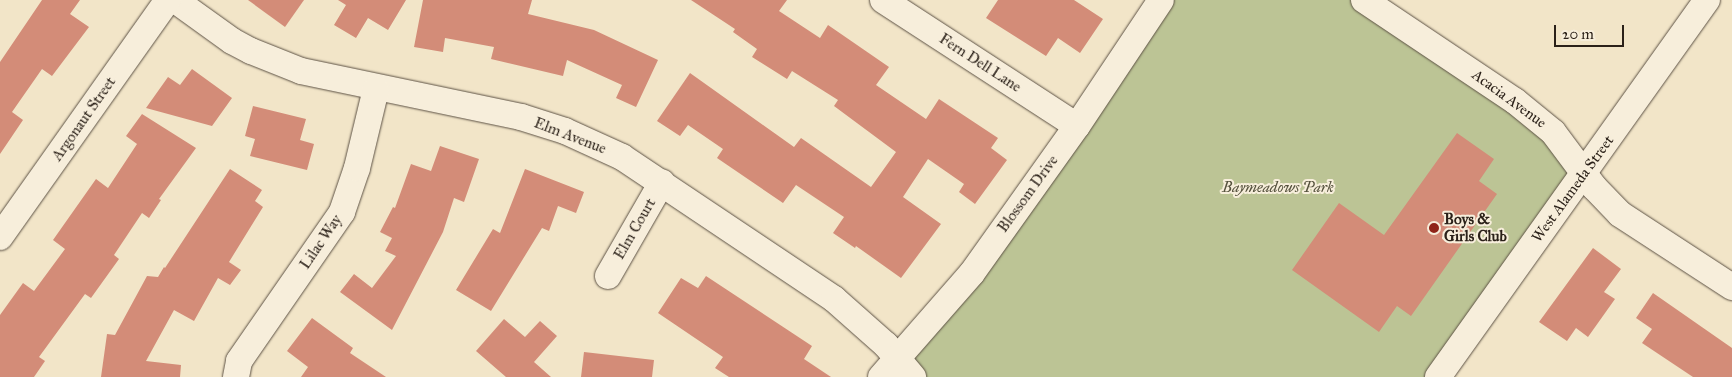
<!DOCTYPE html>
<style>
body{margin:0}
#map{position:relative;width:1732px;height:377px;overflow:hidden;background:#f2e5c8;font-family:"IM FELL Great Primer",serif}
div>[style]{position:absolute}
.green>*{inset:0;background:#bcc495}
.building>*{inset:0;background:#d38c78}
.roads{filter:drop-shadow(0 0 1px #5d5245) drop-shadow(0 0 1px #5d5245)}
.minor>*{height:26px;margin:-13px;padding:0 13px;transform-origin:13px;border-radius:13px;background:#f7eedb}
.dots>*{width:14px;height:14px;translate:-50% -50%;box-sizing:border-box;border:2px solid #f7eedb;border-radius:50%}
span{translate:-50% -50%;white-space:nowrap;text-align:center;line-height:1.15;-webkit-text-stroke:4px #f7eedb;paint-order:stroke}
.street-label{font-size:15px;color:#2b2119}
.park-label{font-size:15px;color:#56523e;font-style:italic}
.poi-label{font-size:15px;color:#2b2119;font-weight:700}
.left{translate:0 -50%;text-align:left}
.scale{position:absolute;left:1554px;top:25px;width:70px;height:22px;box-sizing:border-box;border:2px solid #2b2119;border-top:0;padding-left:6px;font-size:15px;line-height:18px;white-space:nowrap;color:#2b2119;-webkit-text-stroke:4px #f7eedb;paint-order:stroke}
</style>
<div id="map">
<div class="green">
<i style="clip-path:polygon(1161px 0,1364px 0,1515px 101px,1584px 173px,1438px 377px,913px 377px,898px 360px)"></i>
</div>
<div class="building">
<i style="clip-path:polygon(42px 0,80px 0,70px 14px,89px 27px,52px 76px,42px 69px,12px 112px,23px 120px,0 154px,0 62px)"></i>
<i style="clip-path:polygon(248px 0,304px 0,285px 27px)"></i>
<i style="clip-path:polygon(338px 0,406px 0,388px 30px,368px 18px,356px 38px,334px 25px,346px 5px)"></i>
<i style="clip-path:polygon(423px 0,532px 0,528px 14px,594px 30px,658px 60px,636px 107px,616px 98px,622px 85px,567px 60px,563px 76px,491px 59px,494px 47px,445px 38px,443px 52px,414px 47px)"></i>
<i style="clip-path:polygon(691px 0,787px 0,779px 11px,820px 38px,828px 25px,889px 67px,876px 85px,926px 119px,939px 99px,998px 138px,991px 148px,1007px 160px,975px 204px,959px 192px,964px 184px,928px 159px,903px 197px,941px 224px,901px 278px,856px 246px,855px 248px,833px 233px,844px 217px,796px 185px,783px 203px,717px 158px,723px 149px,688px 125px,680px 136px,657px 121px,690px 73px,794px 147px,801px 138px,871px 187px,896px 152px,834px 106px,838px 100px,792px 71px,787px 79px,752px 57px,757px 49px,733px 32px,735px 29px)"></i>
<i style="clip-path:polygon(998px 0,1074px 0,1103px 19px,1080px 53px,1058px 38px,1046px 56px,986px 18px)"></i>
<i style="clip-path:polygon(192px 69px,232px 98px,212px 126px,146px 108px,168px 77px,180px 85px)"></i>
<i style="clip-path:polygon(253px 106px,306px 119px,300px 140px,314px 144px,307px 170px,250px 156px,255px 139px,245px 136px)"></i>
<i style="clip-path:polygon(142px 114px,196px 148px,159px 199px,161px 200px,149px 218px,142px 213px,114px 255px,119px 259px,91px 298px,85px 294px,39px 357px,45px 361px,34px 377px,0 377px,0 315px,23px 283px,34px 291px,65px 249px,53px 240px,96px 179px,108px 188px,137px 144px,126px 136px)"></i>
<i style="clip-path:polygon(1457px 133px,1494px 159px,1479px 181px,1497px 194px,1411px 316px,1397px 306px,1379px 332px,1292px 270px,1339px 203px,1384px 235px)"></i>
<i style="clip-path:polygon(440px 146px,479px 159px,464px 202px,454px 198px,443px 232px,392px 330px,340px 292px,354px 274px,372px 288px,396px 256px,385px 251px,392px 238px,380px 232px,393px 207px,395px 208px,411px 164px,431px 171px)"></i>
<i style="clip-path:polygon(230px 169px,262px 190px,255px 201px,263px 207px,229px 262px,241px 270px,230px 285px,218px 278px,194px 321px,174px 310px,146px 361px,181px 365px,180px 377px,101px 377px,107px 334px,115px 335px,147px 276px,158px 277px,164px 267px,165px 268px)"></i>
<i style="clip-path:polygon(525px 169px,584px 192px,576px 213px,558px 206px,549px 231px,542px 228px,491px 311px,456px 290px,493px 229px,500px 233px)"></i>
<i style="clip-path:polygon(1593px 248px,1621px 269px,1604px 292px,1615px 299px,1588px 337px,1576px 328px,1567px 341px,1539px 322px)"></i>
<i style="clip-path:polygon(706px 276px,812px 346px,804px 359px,831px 377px,729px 377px,715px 368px,723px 357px,658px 313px,681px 278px,698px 288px)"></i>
<i style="clip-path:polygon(1653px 293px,1732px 348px,1732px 377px,1693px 377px,1642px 343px,1652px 329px,1636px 318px)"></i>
<i style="clip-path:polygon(312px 318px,353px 348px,350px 353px,386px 377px,301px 377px,308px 367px,287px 351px)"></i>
<i style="clip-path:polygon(504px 319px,525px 337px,540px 321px,557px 336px,534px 362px,551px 377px,506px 377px,476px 351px)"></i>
<i style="clip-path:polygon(584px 352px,654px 360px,652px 377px,581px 377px)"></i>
</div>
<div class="roads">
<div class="minor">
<i style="left:175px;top:0;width:70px;rotate:35.7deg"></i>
<i style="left:232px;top:41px;width:21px;rotate:28deg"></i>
<i style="left:251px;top:51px;width:54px;rotate:21.8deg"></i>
<i style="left:301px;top:71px;width:225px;rotate:11.8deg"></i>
<i style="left:521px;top:117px;width:46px;rotate:17.7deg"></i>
<i style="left:565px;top:131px;width:63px;rotate:24.5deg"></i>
<i style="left:622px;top:157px;width:255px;rotate:33.8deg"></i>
<i style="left:834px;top:299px;width:69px;rotate:41.5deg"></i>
<i style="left:886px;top:345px;width:42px;rotate:49.8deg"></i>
<i style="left:883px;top:0;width:231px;rotate:33deg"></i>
<i style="left:1364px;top:0;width:182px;rotate:33.8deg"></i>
<i style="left:1515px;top:101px;width:49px;rotate:39.2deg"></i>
<i style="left:1553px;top:132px;width:69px;rotate:53.3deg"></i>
<i style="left:1594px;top:187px;width:37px;rotate:46deg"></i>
<i style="left:1620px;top:214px;width:134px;rotate:33.1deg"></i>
<i style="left:0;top:237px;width:291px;rotate:-54.7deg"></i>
<i style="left:608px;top:276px;width:108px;rotate:-60.1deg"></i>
<i style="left:236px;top:377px;width:16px;rotate:-79deg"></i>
<i style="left:239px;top:361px;width:181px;rotate:-55.3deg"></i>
<i style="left:342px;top:212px;width:46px;rotate:-71.2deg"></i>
<i style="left:357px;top:168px;width:81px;rotate:-76.5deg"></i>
<i style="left:881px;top:377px;width:138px;rotate:-48.8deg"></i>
<i style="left:972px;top:273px;width:181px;rotate:-54.5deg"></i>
<i style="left:1077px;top:126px;width:151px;rotate:-56.3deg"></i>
<i style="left:1438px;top:377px;width:463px;rotate:-54.5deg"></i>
</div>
</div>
<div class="dots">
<i style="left:1434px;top:228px;background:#8f2418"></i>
</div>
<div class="street-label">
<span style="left:980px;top:63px;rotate:33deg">Fern Dell Lane</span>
<span style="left:1509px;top:99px;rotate:36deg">Acacia Avenue</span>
<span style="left:84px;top:119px;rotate:-55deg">Argonaut Street</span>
<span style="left:570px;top:136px;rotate:21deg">Elm Avenue</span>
<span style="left:1573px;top:189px;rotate:-54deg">West Alameda Street</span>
<span style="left:1028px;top:194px;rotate:-54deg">Blossom Drive</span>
<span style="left:635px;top:229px;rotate:-60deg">Elm Court</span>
<span style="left:321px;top:242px;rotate:-56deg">Lilac Way</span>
</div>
<div class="park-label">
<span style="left:1278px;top:188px">Baymeadows Park</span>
</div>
<div class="poi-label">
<span class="left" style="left:1444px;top:228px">Boys &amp;<br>Girls Club</span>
</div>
<div class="scale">20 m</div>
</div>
